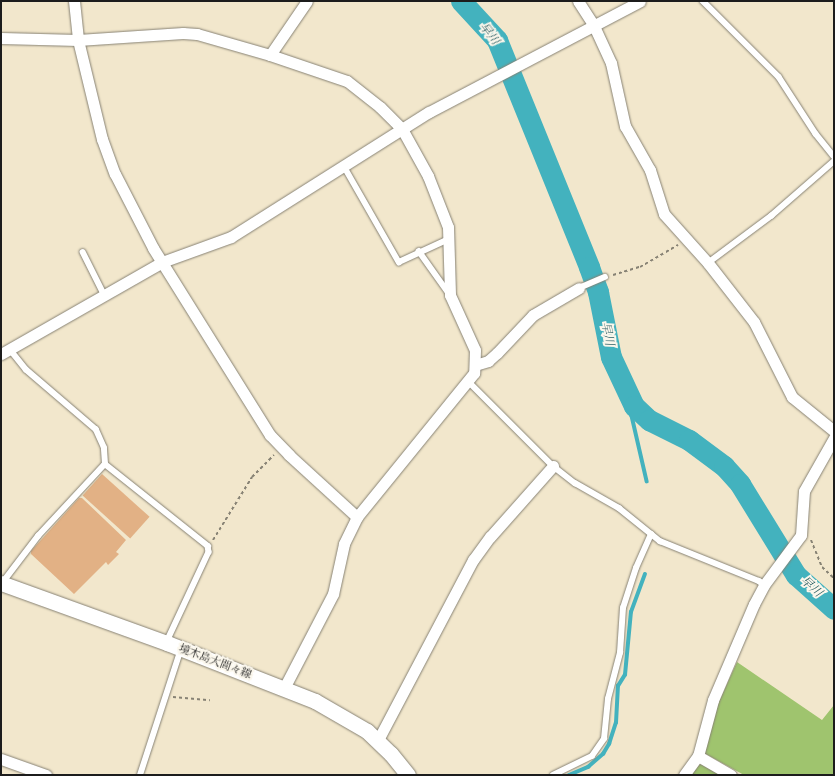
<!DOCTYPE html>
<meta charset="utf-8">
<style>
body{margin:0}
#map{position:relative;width:835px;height:776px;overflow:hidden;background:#f2e7cc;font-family:Alegreya,"Noto Serif JP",serif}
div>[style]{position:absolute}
.green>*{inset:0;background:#9fc46e}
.stream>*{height:3.5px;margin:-1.75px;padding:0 1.75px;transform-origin:1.75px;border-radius:1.75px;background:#43b2be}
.river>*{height:21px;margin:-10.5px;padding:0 10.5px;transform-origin:10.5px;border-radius:10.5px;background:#43b2be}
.building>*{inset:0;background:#e2b185;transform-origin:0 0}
.path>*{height:2px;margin-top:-1px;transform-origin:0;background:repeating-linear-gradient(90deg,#878274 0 3px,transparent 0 6px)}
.roads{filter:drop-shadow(0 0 1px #878274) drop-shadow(0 0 1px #878274)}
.lane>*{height:5.5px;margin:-2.75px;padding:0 2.75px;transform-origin:2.75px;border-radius:2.75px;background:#fff}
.street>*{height:11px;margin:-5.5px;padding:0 5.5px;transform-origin:5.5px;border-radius:5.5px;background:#fff}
.secondary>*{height:15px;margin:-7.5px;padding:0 7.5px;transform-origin:7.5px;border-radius:7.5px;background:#fff}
span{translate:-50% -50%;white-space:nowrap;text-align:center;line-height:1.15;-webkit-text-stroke:4px #fbf7ec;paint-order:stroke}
.street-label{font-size:11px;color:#1c1c1c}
.water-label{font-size:12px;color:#2e6065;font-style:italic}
.frame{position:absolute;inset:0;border:2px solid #1c1c1c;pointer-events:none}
</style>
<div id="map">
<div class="green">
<i style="clip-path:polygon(737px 662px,822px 720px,834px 705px,834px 775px,744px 775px,704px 753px,717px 706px)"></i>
<i style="clip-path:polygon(702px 764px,722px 775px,691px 775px,699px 765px)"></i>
</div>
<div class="stream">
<i style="left:634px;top:406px;width:10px;rotate:101deg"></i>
<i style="left:632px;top:416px;width:67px;rotate:77deg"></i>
<i style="left:569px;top:775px;width:21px;rotate:-23deg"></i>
<i style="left:588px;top:767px;width:20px;rotate:-41deg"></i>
<i style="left:603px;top:754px;width:12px;rotate:-59deg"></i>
<i style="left:609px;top:744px;width:22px;rotate:-72deg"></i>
<i style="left:616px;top:723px;width:37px;rotate:-87deg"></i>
<i style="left:618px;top:686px;width:13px;rotate:-58deg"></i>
<i style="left:625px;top:675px;width:63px;rotate:-84.6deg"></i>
<i style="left:631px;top:612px;width:40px;rotate:-69.8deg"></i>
</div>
<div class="river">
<i style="left:461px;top:1px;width:53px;rotate:47.3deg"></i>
<i style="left:497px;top:40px;width:245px;rotate:67.9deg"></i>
<i style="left:589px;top:267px;width:27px;rotate:70deg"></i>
<i style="left:598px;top:292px;width:66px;rotate:78.7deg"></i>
<i style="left:611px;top:357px;width:54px;rotate:64.9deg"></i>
<i style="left:634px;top:406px;width:21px;rotate:43deg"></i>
<i style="left:649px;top:420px;width:45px;rotate:26.6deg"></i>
<i style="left:689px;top:440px;width:44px;rotate:36.6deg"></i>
<i style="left:724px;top:466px;width:24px;rotate:48deg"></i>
<i style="left:740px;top:484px;width:107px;rotate:58.4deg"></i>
<i style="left:796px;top:575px;width:51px;rotate:41.8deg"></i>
</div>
<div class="building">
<i style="left:102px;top:474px;width:64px;height:29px;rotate:42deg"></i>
<i style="clip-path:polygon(79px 498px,82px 498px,126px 540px,116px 552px,119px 554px,108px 565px,106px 562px,74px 594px,31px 554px,31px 551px)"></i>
</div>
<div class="path">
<i style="left:613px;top:275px;width:28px;rotate:-17deg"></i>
<i style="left:640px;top:267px;width:44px;rotate:-30.1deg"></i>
<i style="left:213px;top:540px;width:74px;rotate:-58.2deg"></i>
<i style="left:252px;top:477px;width:31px;rotate:-45deg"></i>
<i style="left:811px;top:540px;width:29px;rotate:68deg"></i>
<i style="left:822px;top:567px;width:16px;rotate:43deg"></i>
<i style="left:173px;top:697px;width:37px;rotate:5deg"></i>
</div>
<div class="roads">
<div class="lane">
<i style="left:703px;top:1px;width:107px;rotate:45deg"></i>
<i style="left:779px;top:77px;width:68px;rotate:57deg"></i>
<i style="left:816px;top:134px;width:28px;rotate:51deg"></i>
<i style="left:344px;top:166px;width:111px;rotate:60.2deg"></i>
<i style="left:399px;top:262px;width:55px;rotate:-24.7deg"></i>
<i style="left:419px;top:251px;width:50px;rotate:54.7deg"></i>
<i style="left:83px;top:252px;width:47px;rotate:63.4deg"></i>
<i style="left:708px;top:263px;width:79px;rotate:-36.7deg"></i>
<i style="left:771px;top:216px;width:84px;rotate:-41.1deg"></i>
<i style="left:579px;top:288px;width:28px;rotate:-23deg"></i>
<i style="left:469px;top:382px;width:119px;rotate:45deg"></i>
<i style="left:553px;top:466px;width:28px;rotate:38deg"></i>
<i style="left:575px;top:483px;width:51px;rotate:29.6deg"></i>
<i style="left:619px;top:508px;width:53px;rotate:38.8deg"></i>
<i style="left:660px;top:541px;width:107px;rotate:22deg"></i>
<i style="left:759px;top:581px;width:6px;rotate:39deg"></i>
<i style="left:105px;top:464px;width:132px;rotate:38.5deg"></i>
<i style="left:208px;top:546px;width:6px;rotate:81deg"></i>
<i style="left:209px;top:552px;width:99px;rotate:115deg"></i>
<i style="left:3px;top:582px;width:58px;rotate:-52.7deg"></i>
<i style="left:38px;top:536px;width:98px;rotate:-47.1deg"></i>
<i style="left:105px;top:464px;width:16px;rotate:-94deg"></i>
<i style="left:104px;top:448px;width:20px;rotate:-114deg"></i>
<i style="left:96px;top:430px;width:92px;rotate:-139.4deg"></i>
<i style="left:26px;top:370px;width:27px;rotate:-129deg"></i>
<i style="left:140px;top:775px;width:133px;rotate:-72deg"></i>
<i style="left:553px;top:775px;width:43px;rotate:-26deg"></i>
<i style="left:592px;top:756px;width:21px;rotate:-55deg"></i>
<i style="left:604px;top:739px;width:40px;rotate:-84.3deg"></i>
<i style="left:608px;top:699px;width:48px;rotate:-75.4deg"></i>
<i style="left:620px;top:653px;width:45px;rotate:-86.2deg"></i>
<i style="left:623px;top:608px;width:42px;rotate:-72deg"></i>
<i style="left:636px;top:568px;width:37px;rotate:-66deg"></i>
</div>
<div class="street">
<i style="left:74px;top:1px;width:39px;rotate:84deg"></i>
<i style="left:78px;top:40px;width:102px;rotate:76.4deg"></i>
<i style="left:102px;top:139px;width:37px;rotate:70deg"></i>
<i style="left:115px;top:174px;width:83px;rotate:62.8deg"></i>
<i style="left:153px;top:248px;width:221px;rotate:58deg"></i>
<i style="left:270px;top:435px;width:28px;rotate:46deg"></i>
<i style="left:289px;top:455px;width:92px;rotate:42.4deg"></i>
<i style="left:578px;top:1px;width:30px;rotate:57deg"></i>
<i style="left:594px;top:26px;width:41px;rotate:65.3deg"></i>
<i style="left:611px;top:63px;width:65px;rotate:77.5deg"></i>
<i style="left:625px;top:126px;width:51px;rotate:60.4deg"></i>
<i style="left:650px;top:170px;width:46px;rotate:72.3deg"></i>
<i style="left:664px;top:214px;width:66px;rotate:48.1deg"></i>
<i style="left:708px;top:263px;width:75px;rotate:52.1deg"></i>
<i style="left:754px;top:322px;width:84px;rotate:63.1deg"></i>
<i style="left:792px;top:397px;width:54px;rotate:39deg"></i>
<i style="left:1px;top:38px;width:77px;rotate:1.5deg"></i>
<i style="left:78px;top:40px;width:105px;rotate:-3.8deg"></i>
<i style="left:183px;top:33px;width:14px;rotate:4deg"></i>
<i style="left:197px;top:34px;width:76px;rotate:16deg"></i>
<i style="left:270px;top:55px;width:81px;rotate:18.7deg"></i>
<i style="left:347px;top:81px;width:42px;rotate:38.2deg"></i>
<i style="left:380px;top:107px;width:31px;rotate:45deg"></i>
<i style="left:402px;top:129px;width:54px;rotate:61deg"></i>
<i style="left:428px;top:176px;width:55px;rotate:68.6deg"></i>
<i style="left:448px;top:227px;width:68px;rotate:88.3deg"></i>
<i style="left:450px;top:295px;width:60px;rotate:65.6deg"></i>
<i style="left:475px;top:350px;width:23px;rotate:92deg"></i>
<i style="left:474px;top:373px;width:186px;rotate:129.1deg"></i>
<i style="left:357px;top:517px;width:30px;rotate:116deg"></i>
<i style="left:344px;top:544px;width:51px;rotate:102.4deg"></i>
<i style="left:333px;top:594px;width:106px;rotate:117.5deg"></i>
<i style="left:270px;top:55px;width:65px;rotate:-55.6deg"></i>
<i style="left:1px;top:354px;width:185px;rotate:-29.7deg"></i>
<i style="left:162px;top:262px;width:73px;rotate:-19.9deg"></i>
<i style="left:231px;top:237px;width:234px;rotate:-32.3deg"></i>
<i style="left:429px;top:112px;width:238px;rotate:-27.7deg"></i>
<i style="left:475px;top:365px;width:14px;rotate:-17deg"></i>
<i style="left:488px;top:361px;width:12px;rotate:-42deg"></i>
<i style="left:497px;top:353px;width:52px;rotate:-46.5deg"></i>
<i style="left:533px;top:315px;width:53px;rotate:-30.4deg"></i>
<i style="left:378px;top:740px;width:204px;rotate:-62.2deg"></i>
<i style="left:473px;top:560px;width:29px;rotate:-54deg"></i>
<i style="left:490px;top:537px;width:95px;rotate:-48.4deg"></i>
<i style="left:698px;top:756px;width:38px;rotate:30deg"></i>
<i style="left:1px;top:759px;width:48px;rotate:19.6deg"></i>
<i style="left:684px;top:775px;width:24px;rotate:-54deg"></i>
<i style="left:698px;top:756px;width:58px;rotate:-75deg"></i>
<i style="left:713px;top:700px;width:104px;rotate:-66.9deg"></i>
<i style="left:754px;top:604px;width:21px;rotate:-62deg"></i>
<i style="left:764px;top:585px;width:62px;rotate:-53.5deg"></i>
<i style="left:801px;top:535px;width:44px;rotate:-86.1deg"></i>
<i style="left:804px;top:491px;width:61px;rotate:-60.5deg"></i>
</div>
<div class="secondary">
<i style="left:1px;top:583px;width:177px;rotate:19.9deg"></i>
<i style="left:167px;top:643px;width:159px;rotate:21.4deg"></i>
<i style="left:315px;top:701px;width:60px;rotate:30deg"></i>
<i style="left:367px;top:731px;width:33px;rotate:44deg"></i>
<i style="left:391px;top:754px;width:27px;rotate:51deg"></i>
</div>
</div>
<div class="street-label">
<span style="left:215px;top:662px;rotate:21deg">境木島大間々線</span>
</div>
<div class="water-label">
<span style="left:489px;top:34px;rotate:52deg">早川</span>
<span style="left:607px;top:334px;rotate:79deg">早川</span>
<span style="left:811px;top:587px;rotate:42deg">早川</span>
</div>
<div class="frame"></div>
</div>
